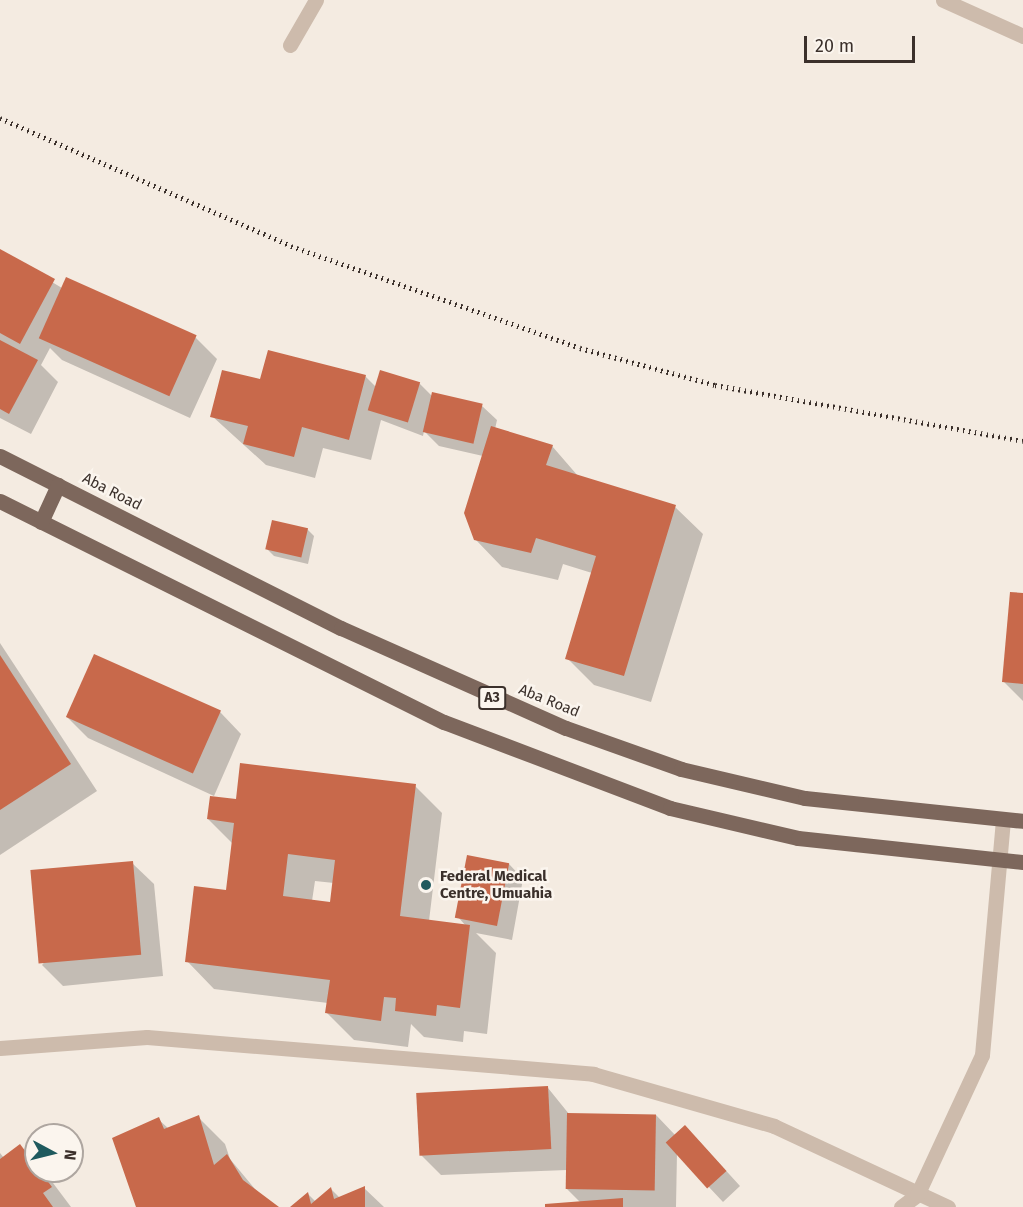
<!DOCTYPE html>
<style>
body{margin:0}
#map{position:relative;width:1023px;height:1207px;overflow:hidden;background:#f4ebe1;font-family:"Fira Sans",sans-serif}
div>[style]{position:absolute}
.shadow>*{inset:0;background:#0003}
.building>*{inset:0;background:#c8694b;transform-origin:0 0}
.lane>*{height:15px;margin:-7.5px;padding:0 7.5px;transform-origin:7.5px;border-radius:7.5px;background:#cdbbac}
.street>*{height:15px;margin:-7.5px;padding:0 7.5px;transform-origin:7.5px;border-radius:7.5px;background:#cdbbac}
.primary>*{height:15px;margin:-7.5px;padding:0 7.5px;transform-origin:7.5px;border-radius:7.5px;background:#7d675c}
.rail>*{height:4.5px;margin-top:-2.25px;transform-origin:0;background:repeating-linear-gradient(90deg,#3b302b 0 1.5px,transparent 0 6px)}
.dots>*{width:16px;height:16px;translate:-50% -50%;box-sizing:border-box;border:3px solid #fbf5ee;border-radius:50%}
span{translate:-50% -50%;white-space:nowrap;text-align:center;line-height:1.15;-webkit-text-stroke:5px #fbf5ee;paint-order:stroke}
.shield-label span{padding:2px 4px;background:#fbf5ee;border:2px solid;border-radius:4px;-webkit-text-stroke-width:0}
.shield-label{font-size:14px;color:#3b302b;font-weight:700}
.street-label{font-size:15px;color:#3b302b}
.poi-label{font-size:15px;color:#3b302b;font-weight:700}
.left{translate:0 -50%;text-align:left}
.north{position:absolute;left:24px;top:1123px;width:60px;height:60px;box-sizing:border-box;background:#fbf5ee;border:2px solid #aea6a0;border-radius:50%;rotate:97deg;font-size:16px;font-weight:700;line-height:24px;text-align:center;color:#3b302b}
.north::after{content:'';display:block;margin:auto;width:21px;height:27px;background:#1f5a5e;clip-path:polygon(50% 0,100% 100%,50% 72%,0 100%)}
.scale{position:absolute;left:804px;top:36px;width:111px;height:27px;box-sizing:border-box;border:3px solid #3b302b;border-top:0;padding-left:8px;font-size:18px;line-height:21px;white-space:nowrap;color:#3b302b;-webkit-text-stroke:4px #fbf5ee;paint-order:stroke}
</style>
<div id="map">
<div class="shadow">
<i style="clip-path:polygon(0 251px,62px 288px,195px 337px,217px 359px,190px 418px,62px 360px,50px 348px,41px 365px,58px 382px,31px 434px,0 418px)"></i>
<i style="clip-path:polygon(365px 376px,377px 388px,419px 383px,433px 397px,482px 406px,497px 420px,495px 429px,552px 446px,578px 476px,675px 507px,703px 534px,651px 702px,594px 685px,567px 658px,592px 573px,563px 564px,558px 580px,502px 567px,475px 539px,483px 456px,439px 446px,424px 431px,423px 436px,381px 420px,371px 460px,323px 448px,315px 478px,266px 465px,212px 416px,261px 381px)"></i>
<i style="clip-path:polygon(307px 529px,314px 536px,308px 564px,274px 556px,267px 549px)"></i>
<i style="clip-path:polygon(1023px 594px,1023px 701px,1004px 682px)"></i>
<i style="clip-path:polygon(0 643px,97px 791px,0 855px)"></i>
<i style="clip-path:polygon(220px 712px,241px 734px,214px 796px,88px 738px,67px 717px)"></i>
<i style="clip-path:polygon(evenodd,415px 786px,442px 813px,429px 921px,466px 926px,458px 917px,509px 864px,523px 879px,512px 940px,476px 933px,496px 953px,487px 1034px,464px 1031px,463px 1042px,424px 1037px,411px 1024px,408px 1047px,354px 1040px,327px 1013px,328px 1003px,214px 989px,187px 961px,227px 892px,233px 844px,208px 819px,237px 800px,415px 786px,315px 881px,334px 883px,331px 904px,312px 901px,315px 881px)"></i>
<i style="clip-path:polygon(132px 863px,154px 884px,163px 976px,63px 986px,42px 965px)"></i>
<i style="clip-path:polygon(548px 1088px,569px 1114px,656px 1115px,676px 1136px,699px 1141px,740px 1186px,723px 1202px,677px 1153px,676px 1207px,546px 1207px,581px 1203px,567px 1189px,567px 1170px,441px 1175px,420px 1154px)"></i>
<i style="clip-path:polygon(198px 1117px,225px 1144px,230px 1159px,265px 1201px,276px 1207px,138px 1207px,158px 1119px,169px 1129px)"></i>
<i style="clip-path:polygon(20px 1146px,36px 1163px,36px 1171px,44px 1171px,71px 1207px,0 1207px,0 1153px,4px 1158px)"></i>
<i style="clip-path:polygon(364px 1188px,384px 1207px,292px 1207px,308px 1194px,316px 1202px,331px 1189px,340px 1198px)"></i>
</div>
<div class="building">
<i style="clip-path:polygon(0 249px,55px 279px,20px 344px,0 333px)"></i>
<i style="left:66px;top:277px;width:143px;height:67px;rotate:24deg"></i>
<i style="clip-path:polygon(0 340px,38px 360px,9px 414px,0 409px)"></i>
<i style="clip-path:polygon(268px 350px,366px 375px,349px 440px,302px 427px,294px 457px,243px 444px,248px 426px,210px 417px,222px 370px,260px 379px)"></i>
<i style="left:380px;top:370px;width:42px;height:42px;rotate:17deg"></i>
<i style="left:432px;top:392px;width:52px;height:41px;rotate:13deg"></i>
<i style="clip-path:polygon(491px 426px,553px 445px,546px 465px,676px 505px,624px 676px,565px 659px,596px 556px,536px 538px,531px 553px,474px 540px,464px 513px)"></i>
<i style="left:272px;top:520px;width:37px;height:30px;rotate:13deg"></i>
<i style="clip-path:polygon(1010px 592px,1023px 593px,1023px 684px,1002px 682px)"></i>
<i style="left:94px;top:654px;width:139px;height:69px;rotate:24deg"></i>
<i style="clip-path:polygon(0 655px,71px 764px,0 810px)"></i>
<i style="clip-path:polygon(evenodd,240px 763px,416px 784px,400px 916px,470px 925px,460px 1008px,437px 1005px,436px 1016px,395px 1011px,396px 998px,384px 997px,381px 1021px,325px 1013px,330px 980px,185px 962px,194px 886px,226px 890px,234px 823px,207px 819px,210px 796px,236px 799px,240px 763px,288px 854px,335px 860px,330px 902px,283px 896px,288px 854px)"></i>
<i style="left:467px;top:855px;width:43px;height:64px;rotate:11deg"></i>
<i style="left:133px;top:861px;width:94px;height:103px;rotate:85deg"></i>
<i style="left:548px;top:1086px;width:63px;height:132px;rotate:87deg"></i>
<i style="left:567px;top:1113px;width:89px;height:76px;rotate:1deg"></i>
<i style="clip-path:polygon(199px 1115px,214px 1165px,227px 1154px,243px 1180px,279px 1207px,136px 1207px,112px 1138px,159px 1117px,164px 1129px)"></i>
<i style="left:685px;top:1125px;width:62px;height:26px;rotate:48deg"></i>
<i style="clip-path:polygon(20px 1144px,52px 1187px,43px 1193px,53px 1207px,0 1207px,0 1159px)"></i>
<i style="clip-path:polygon(365px 1186px,365px 1207px,290px 1207px,308px 1192px,311px 1204px,331px 1187px,334px 1199px)"></i>
<i style="clip-path:polygon(623px 1198px,623px 1207px,545px 1207px,545px 1204px)"></i>
</div>
<div class="lane">
<i style="left:0;top:1048px;width:147px;rotate:-4.3deg"></i>
<i style="left:147px;top:1037px;width:448px;rotate:4.7deg"></i>
<i style="left:593px;top:1074px;width:188px;rotate:16deg"></i>
<i style="left:774px;top:1126px;width:192px;rotate:25deg"></i>
<i style="left:901px;top:1207px;width:20px;rotate:-37deg"></i>
<i style="left:917px;top:1195px;width:154px;rotate:-65.1deg"></i>
<i style="left:982px;top:1055px;width:236px;rotate:-84.9deg"></i>
</div>
<div class="street">
<i style="left:943px;top:0;width:88px;rotate:24.2deg"></i>
<i style="left:290px;top:45px;width:52px;rotate:-60deg"></i>
</div>
<div class="primary">
<i style="left:0;top:456px;width:382px;rotate:26.8deg"></i>
<i style="left:341px;top:628px;width:246px;rotate:24deg"></i>
<i style="left:566px;top:728px;width:122px;rotate:19.6deg"></i>
<i style="left:681px;top:769px;width:127px;rotate:13.2deg"></i>
<i style="left:805px;top:798px;width:219px;rotate:6deg"></i>
<i style="left:0;top:501px;width:496px;rotate:26.5deg"></i>
<i style="left:444px;top:722px;width:242px;rotate:20.8deg"></i>
<i style="left:670px;top:808px;width:131px;rotate:13.2deg"></i>
<i style="left:798px;top:838px;width:226px;rotate:6.1deg"></i>
<i style="left:41px;top:522px;width:41px;rotate:-65.3deg"></i>
</div>
<div class="rail">
<i style="left:0;top:118px;width:318px;rotate:23.7deg"></i>
<i style="left:291px;top:246px;width:306px;rotate:19.4deg"></i>
<i style="left:580px;top:348px;width:140px;rotate:15.3deg"></i>
<i style="left:715px;top:385px;width:313px;rotate:10.3deg"></i>
</div>
<div class="dots">
<i style="left:426px;top:885px;background:#1f5a5e"></i>
</div>
<div class="shield-label">
<span style="left:492px;top:698px">A3</span>
</div>
<div class="street-label">
<span style="left:112px;top:492px;rotate:27deg">Aba Road</span>
<span style="left:549px;top:701px;rotate:22deg">Aba Road</span>
</div>
<div class="poi-label">
<span class="left" style="left:440px;top:885px">Federal Medical<br>Centre, Umuahia</span>
</div>
<div class="north">N</div>
<div class="scale">20 m</div>
</div>
